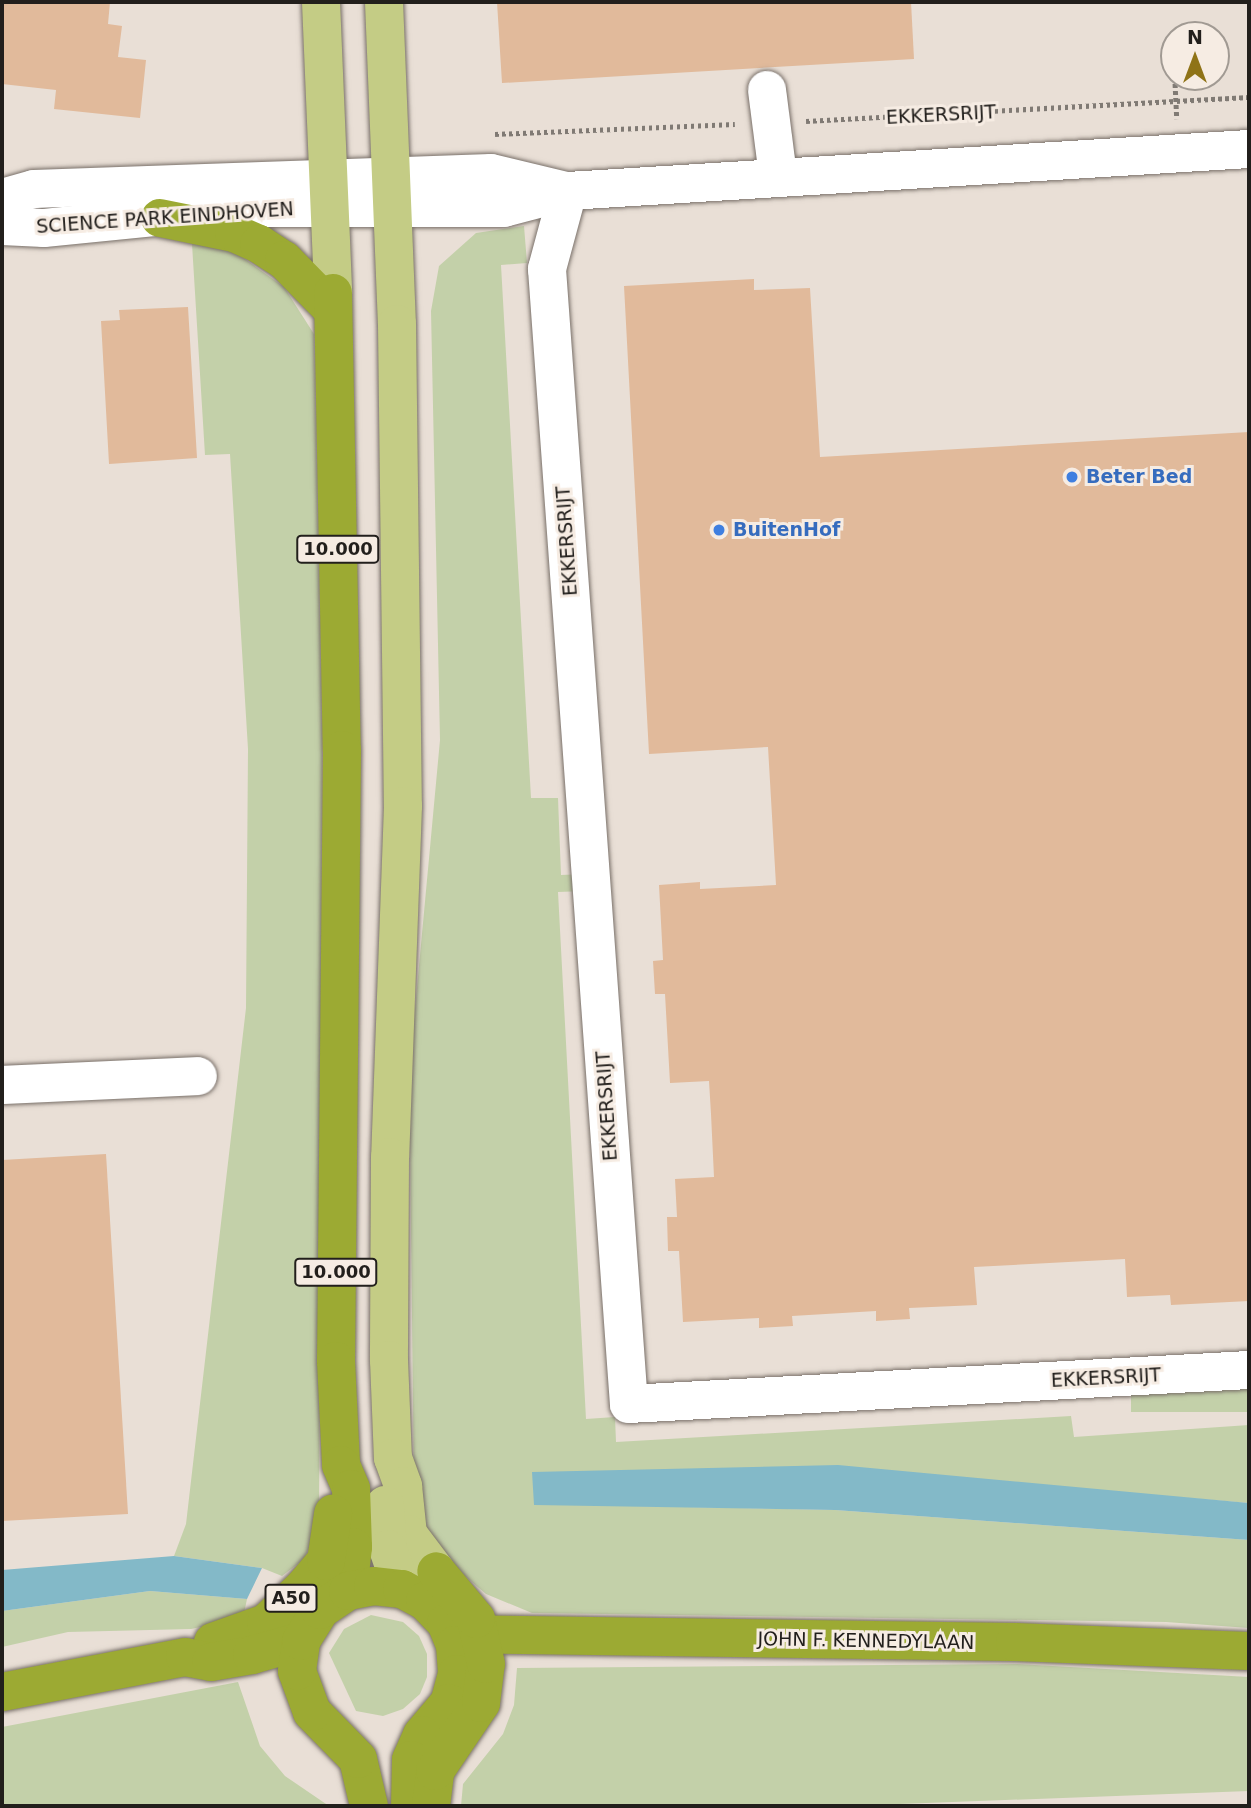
<!DOCTYPE html>
<style>
body{margin:0}
#map{position:relative;width:1251px;height:1808px;overflow:hidden;background:#e9dfd6;font-family:"DejaVu Sans",sans-serif}
div>[style]{position:absolute}
.green>*{inset:0;background:#c3d0a9;transform-origin:0 0}
.water>*{inset:0;background:#83b9c8}
.building>*{inset:0;background:#e1ba9b}
.path>*{height:4.5px;margin-top:-2.25px;transform-origin:0;background:repeating-linear-gradient(90deg,#807a74 0 3.5px,transparent 0 7px)}
.roads{filter:drop-shadow(0 0 2px #797069) drop-shadow(0 0 2px #797069)}
.minor>*{height:38px;margin:-19px;padding:0 19px;transform-origin:19px;border-radius:19px;background:#fff}
.major>*{height:38px;margin:-19px;padding:0 19px;transform-origin:19px;border-radius:19px;background:#c4cc85}
.highway>*{height:38px;margin:-19px;padding:0 19px;transform-origin:19px;border-radius:19px;background:#9caa33}
.dots>*{width:19px;height:19px;translate:-50% -50%;box-sizing:border-box;border:4px solid #f6ece3;border-radius:50%}
span{translate:-50% -50%;white-space:nowrap;text-align:center;line-height:1.15;-webkit-text-stroke:6px #f6ece3;paint-order:stroke}
.shield-label span{padding:2px 5px;background:#f6ece3;border:2px solid;border-radius:5px;-webkit-text-stroke-width:0}
.shield-label{font-size:18px;color:#221f1c;font-weight:700}
.street-label{font-size:19px;color:#221f1c}
.shop-label{font-size:19px;color:#366cbe;font-weight:700}
.left{translate:0 -50%;text-align:left}
.frame{position:absolute;inset:0;border:4px solid #221f1c;pointer-events:none}
.north{position:absolute;left:1160px;top:21px;width:70px;height:70px;box-sizing:border-box;background:#f6ece3;border:2px solid #a19a93;border-radius:50%;rotate:0deg;font-size:19px;font-weight:700;line-height:28px;text-align:center;color:#221f1c}
.north::after{content:'';display:block;margin:auto;width:24px;height:32px;background:#8f7317;clip-path:polygon(50% 0,100% 100%,50% 72%,0 100%)}
</style>
<div id="map">
<div class="green">
<i style="clip-path:polygon(524px 226px,527px 263px,501px 265px,531px 798px,558px 798px,561px 875px,585px 874px,586px 891px,558px 892px,586px 1419px,615px 1417px,616px 1442px,1071px 1416px,1074px 1437px,1249px 1425px,1249px 1503px,1176px 1497px,534px 1504px,835px 1510px,1249px 1540px,1249px 1628px,1166px 1622px,532px 1613px,486px 1594px,437px 1552px,420px 1524px,414px 1492px,410px 1138px,414px 1020px,440px 740px,431px 311px,439px 266px,476px 233px)"></i>
<i style="clip-path:polygon(192px 244px,232px 250px,284px 287px,314px 334px,322px 734px,319px 1525px,304px 1559px,282px 1576px,262px 1568px,174px 1556px,186px 1524px,246px 1008px,248px 749px,230px 454px,205px 455px)"></i>
<i style="left:1249px;top:1380px;width:32px;height:118px;rotate:90deg"></i>
<i style="clip-path:polygon(150px 1591px,247px 1599px,243px 1618px,191px 1629px,68px 1632px,2px 1647px,2px 1611px)"></i>
<i style="clip-path:polygon(371px 1615px,403px 1622px,419px 1636px,427px 1654px,427px 1677px,420px 1694px,403px 1709px,383px 1716px,356px 1711px,329px 1653px,344px 1629px)"></i>
<i style="clip-path:polygon(1017px 1664px,1249px 1677px,1249px 1791px,847px 1806px,461px 1806px,463px 1784px,503px 1734px,514px 1705px,517px 1668px)"></i>
<i style="clip-path:polygon(238px 1682px,260px 1746px,285px 1776px,329px 1806px,2px 1806px,2px 1727px)"></i>
</div>
<div class="water">
<i style="clip-path:polygon(838px 1465px,1249px 1503px,1249px 1540px,835px 1510px,534px 1505px,532px 1472px)"></i>
<i style="clip-path:polygon(174px 1556px,262px 1568px,247px 1599px,150px 1591px,2px 1611px,2px 1570px)"></i>
</div>
<div class="building">
<i style="clip-path:polygon(2px 2px,110px 2px,108px 24px,122px 26px,118px 57px,146px 60px,140px 118px,54px 109px,56px 90px,2px 84px)"></i>
<i style="clip-path:polygon(497px 2px,911px 2px,914px 59px,502px 83px)"></i>
<i style="clip-path:polygon(754px 279px,754px 290px,810px 288px,820px 457px,1249px 432px,1249px 1301px,1171px 1305px,1170px 1295px,1127px 1297px,1125px 1259px,974px 1267px,977px 1305px,909px 1308px,910px 1319px,876px 1321px,876px 1311px,792px 1316px,793px 1326px,759px 1328px,759px 1318px,683px 1322px,679px 1251px,668px 1251px,667px 1217px,677px 1217px,675px 1179px,714px 1177px,711px 1114px,709px 1081px,670px 1083px,665px 994px,655px 994px,653px 961px,663px 960px,659px 885px,700px 882px,700px 889px,776px 885px,768px 747px,649px 754px,624px 286px)"></i>
<i style="clip-path:polygon(188px 307px,197px 458px,109px 464px,101px 321px,120px 320px,119px 310px)"></i>
<i style="clip-path:polygon(106px 1154px,128px 1514px,2px 1521px,2px 1160px)"></i>
</div>
<div class="path">
<i style="left:1173px;top:43px;width:19px;rotate:87deg"></i>
<i style="left:1175px;top:77px;width:42px;rotate:87.3deg"></i>
<i style="left:806px;top:121px;width:444px;rotate:-3.1deg"></i>
<i style="left:495px;top:134px;width:240px;rotate:-2.4deg"></i>
</div>
<div class="roads">
<div class="minor">
<i style="left:767px;top:90px;width:87px;rotate:82.7deg"></i>
<i style="left:568px;top:191px;width:81px;rotate:105.1deg"></i>
<i style="left:547px;top:269px;width:1138px;rotate:85.87deg"></i>
<i style="left:629px;top:1404px;width:621px;rotate:-3.14deg"></i>
<i style="left:2px;top:198px;width:33px;rotate:-16deg"></i>
<i style="left:34px;top:189px;width:457px;rotate:-2deg"></i>
<i style="left:491px;top:173px;width:77px;rotate:13.5deg"></i>
<i style="left:2px;top:226px;width:42px;rotate:2.7deg"></i>
<i style="left:44px;top:228px;width:201px;rotate:-5.7deg"></i>
<i style="left:244px;top:208px;width:260px"></i>
<i style="left:504px;top:208px;width:66px;rotate:-14.9deg"></i>
<i style="left:568px;top:191px;width:682px;rotate:-3.53deg"></i>
<i style="left:2px;top:1085px;width:196px;rotate:-2.6deg"></i>
</div>
<div class="major">
<i style="left:321px;top:2px;width:291px;rotate:87.6deg"></i>
<i style="left:384px;top:2px;width:322px;rotate:87.7deg"></i>
<i style="left:397px;top:324px;width:482px;rotate:89.3deg"></i>
<i style="left:403px;top:806px;width:351px;rotate:92.1deg"></i>
<i style="left:390px;top:1157px;width:203px;rotate:90.3deg"></i>
<i style="left:389px;top:1360px;width:98px;rotate:87.7deg"></i>
<i style="left:393px;top:1458px;width:30px;rotate:70deg"></i>
<i style="left:403px;top:1486px;width:48px;rotate:84.1deg"></i>
<i style="left:408px;top:1534px;width:46px;rotate:52.9deg"></i>
<i style="left:385px;top:1505px;width:44px;rotate:86.1deg"></i>
<i style="left:388px;top:1549px;width:42px;rotate:70.7deg"></i>
</div>
<div class="highway">
<i style="left:160px;top:218px;width:76px;rotate:11.5deg"></i>
<i style="left:234px;top:233px;width:27px;rotate:24deg"></i>
<i style="left:259px;top:244px;width:30px;rotate:33deg"></i>
<i style="left:284px;top:260px;width:70px;rotate:45.6deg"></i>
<i style="left:333px;top:293px;width:457px;rotate:88.9deg"></i>
<i style="left:342px;top:750px;width:611px;rotate:90.56deg"></i>
<i style="left:336px;top:1361px;width:104px;rotate:87.2deg"></i>
<i style="left:341px;top:1465px;width:26px;rotate:67deg"></i>
<i style="left:351px;top:1489px;width:58px;rotate:88deg"></i>
<i style="left:353px;top:1547px;width:44px;rotate:96.5deg"></i>
<i style="left:452px;top:1634px;width:563px;rotate:0.81deg"></i>
<i style="left:1015px;top:1642px;width:234px;rotate:2.2deg"></i>
<i style="left:213px;top:1642px;width:56px;rotate:-19.7deg"></i>
<i style="left:266px;top:1623px;width:52px;rotate:-43.5deg"></i>
<i style="left:304px;top:1587px;width:34px;rotate:-50deg"></i>
<i style="left:326px;top:1561px;width:48px;rotate:-81.5deg"></i>
<i style="left:2px;top:1692px;width:186px;rotate:-10.8deg"></i>
<i style="left:185px;top:1657px;width:26px;rotate:11deg"></i>
<i style="left:211px;top:1662px;width:42px;rotate:-9.7deg"></i>
<i style="left:252px;top:1655px;width:51px;rotate:-15.9deg"></i>
<i style="left:369px;top:1806px;width:48px;rotate:-103.2deg"></i>
<i style="left:358px;top:1759px;width:66px;rotate:-134.4deg"></i>
<i style="left:312px;top:1712px;width:44px;rotate:-110.1deg"></i>
<i style="left:297px;top:1671px;width:30px;rotate:-82deg"></i>
<i style="left:301px;top:1641px;width:36px;rotate:-58deg"></i>
<i style="left:320px;top:1610px;width:34px;rotate:-34deg"></i>
<i style="left:348px;top:1591px;width:25px;rotate:-11deg"></i>
<i style="left:373px;top:1586px;width:29px;rotate:6deg"></i>
<i style="left:402px;top:1589px;width:26px;rotate:28deg"></i>
<i style="left:425px;top:1601px;width:30px;rotate:46deg"></i>
<i style="left:446px;top:1623px;width:24px;rotate:68deg"></i>
<i style="left:455px;top:1645px;width:29px;rotate:86deg"></i>
<i style="left:457px;top:1674px;width:30px;rotate:105deg"></i>
<i style="left:449px;top:1703px;width:42px;rotate:130.2deg"></i>
<i style="left:422px;top:1735px;width:27px;rotate:114deg"></i>
<i style="left:411px;top:1760px;width:46px;rotate:91.2deg"></i>
<i style="left:431px;top:1806px;width:35px;rotate:-83deg"></i>
<i style="left:435px;top:1771px;width:82px;rotate:-55.9deg"></i>
<i style="left:481px;top:1703px;width:39px;rotate:-83deg"></i>
<i style="left:486px;top:1664px;width:46px;rotate:-102.5deg"></i>
<i style="left:476px;top:1619px;width:62px;rotate:-129.8deg"></i>
</div>
</div>
<div class="dots">
<i style="left:1072px;top:477px;background:#3f7fe0"></i>
<i style="left:719px;top:530px;background:#3f7fe0"></i>
</div>
<div class="shield-label">
<span style="left:338px;top:549px">10.000</span>
<span style="left:336px;top:1272px">10.000</span>
<span style="left:291px;top:1598px">A50</span>
</div>
<div class="street-label">
<span style="left:941px;top:115px;rotate:-3deg">EKKERSRIJT</span>
<span style="left:165px;top:218px;rotate:-4deg">SCIENCE PARK EINDHOVEN</span>
<span style="left:567px;top:541px;rotate:-94deg">EKKERSRIJT</span>
<span style="left:607px;top:1106px;rotate:-94deg">EKKERSRIJT</span>
<span style="left:1106px;top:1378px;rotate:-3deg">EKKERSRIJT</span>
<span style="left:866px;top:1641px;rotate:1deg">JOHN F. KENNEDYLAAN</span>
</div>
<div class="shop-label">
<span class="left" style="left:1086px;top:477px">Beter Bed</span>
<span class="left" style="left:733px;top:530px">BuitenHof</span>
</div>
<div class="frame"></div>
<div class="north">N</div>
</div>
